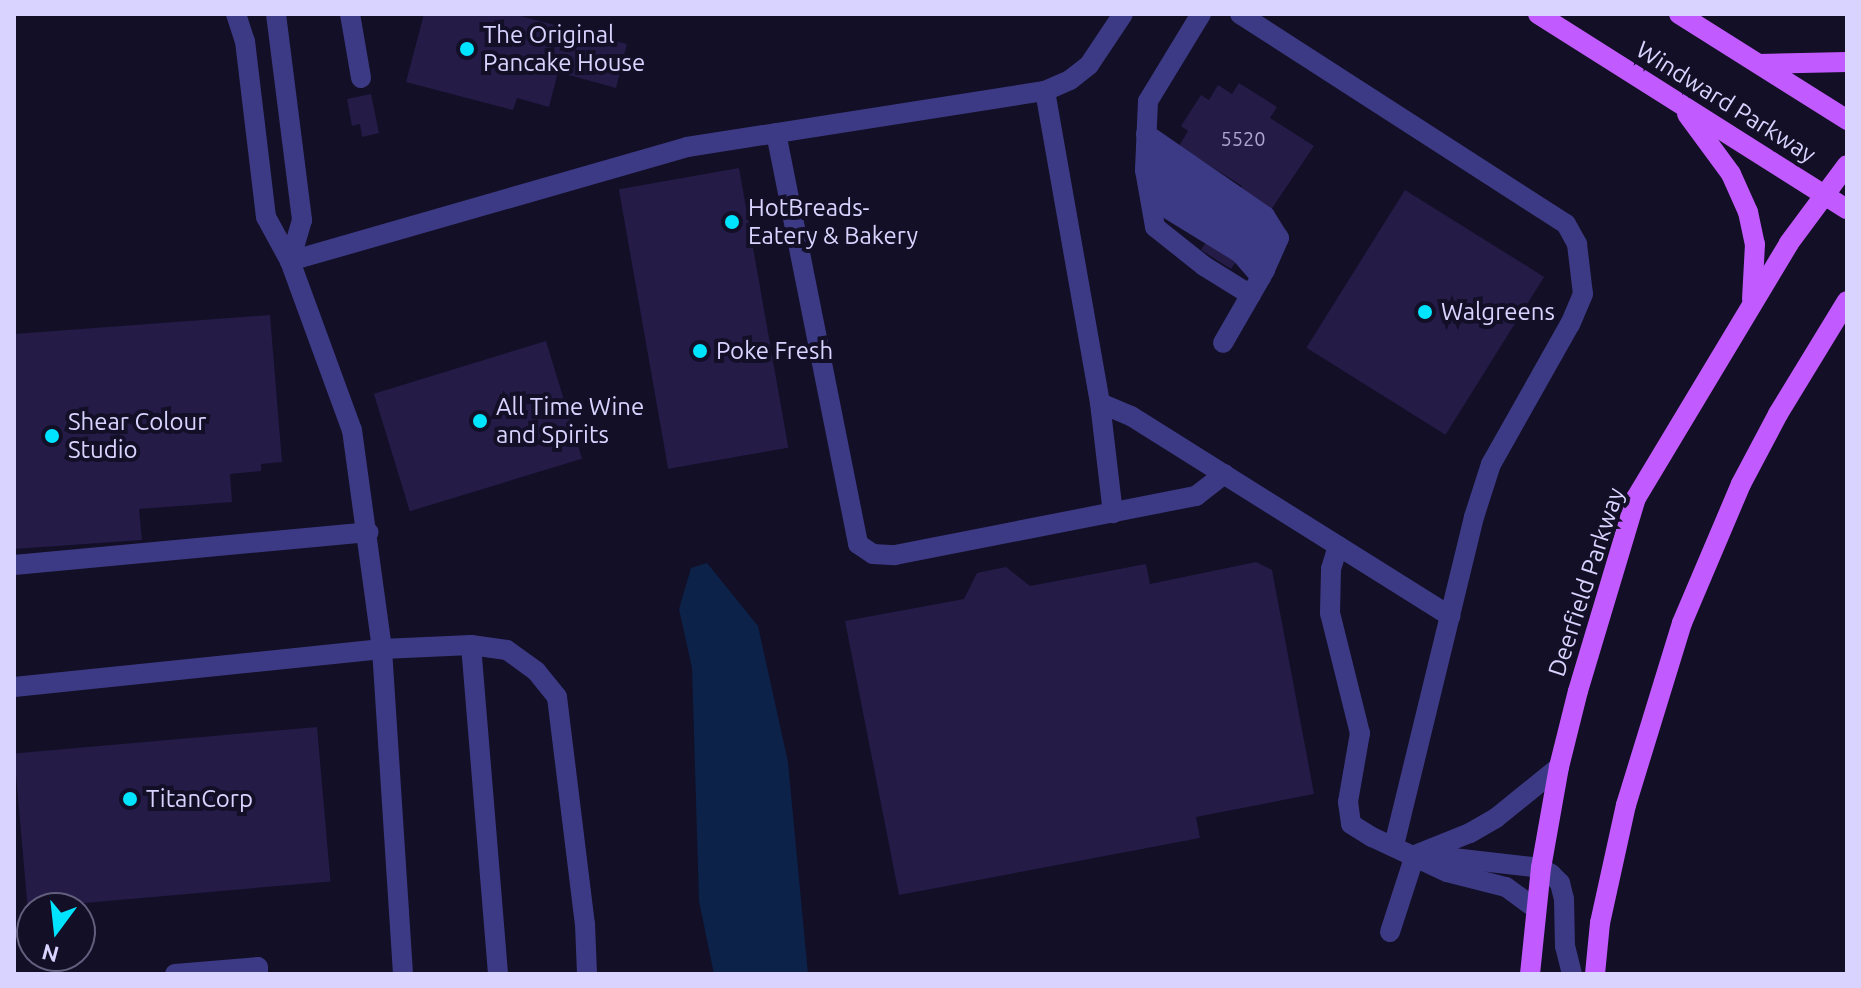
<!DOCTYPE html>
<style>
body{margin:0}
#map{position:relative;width:1861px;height:988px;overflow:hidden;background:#130f26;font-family:Ubuntu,sans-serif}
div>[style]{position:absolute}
.water>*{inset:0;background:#0c2248}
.building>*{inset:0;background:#241b47;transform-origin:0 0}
.minor>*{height:20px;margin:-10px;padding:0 10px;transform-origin:10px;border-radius:10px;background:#3d3a85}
.major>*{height:20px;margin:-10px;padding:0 10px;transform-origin:10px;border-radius:10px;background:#c25bff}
.dots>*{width:22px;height:22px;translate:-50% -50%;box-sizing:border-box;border:4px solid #130f26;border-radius:50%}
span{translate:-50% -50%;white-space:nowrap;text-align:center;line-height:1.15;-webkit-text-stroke:8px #130f26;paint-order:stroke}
.number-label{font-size:20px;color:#aca6d1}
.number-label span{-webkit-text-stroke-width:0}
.poi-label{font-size:24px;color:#d9d4ff}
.left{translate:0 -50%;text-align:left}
.street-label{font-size:24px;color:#d9d4ff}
.frame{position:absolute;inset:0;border:16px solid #d9d4ff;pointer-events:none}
.north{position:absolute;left:16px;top:892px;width:80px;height:80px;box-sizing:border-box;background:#130f26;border:2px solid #625e7d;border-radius:50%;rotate:195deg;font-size:22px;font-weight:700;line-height:32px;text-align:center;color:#d9d4ff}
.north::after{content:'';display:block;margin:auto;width:28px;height:36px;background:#00e5ff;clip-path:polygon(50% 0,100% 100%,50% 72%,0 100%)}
</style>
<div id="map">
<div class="water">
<i style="clip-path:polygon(707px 563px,758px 626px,788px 762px,808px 974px,714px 974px,699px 901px,692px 668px,679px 609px,691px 568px)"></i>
</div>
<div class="building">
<i style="clip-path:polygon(424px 14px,513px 14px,627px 44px,616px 88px,558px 72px,549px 107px,517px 98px,513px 110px,406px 82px)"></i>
<i style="clip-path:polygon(1239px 83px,1277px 107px,1270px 118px,1314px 146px,1231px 269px,1201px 250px,1242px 186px,1179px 146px,1188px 131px,1181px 126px,1201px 95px,1209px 100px,1218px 85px,1232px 94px)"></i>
<i style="clip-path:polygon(371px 94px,379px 133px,362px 137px,360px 124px,352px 126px,347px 99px)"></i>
<i style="left:739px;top:168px;width:284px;height:122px;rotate:80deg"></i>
<i style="left:1405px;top:190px;width:164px;height:186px;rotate:32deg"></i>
<i style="clip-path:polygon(270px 315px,282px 462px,261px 464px,261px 471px,230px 474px,232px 502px,139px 509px,142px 540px,14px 549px,14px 334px)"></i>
<i style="left:546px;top:341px;width:123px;height:180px;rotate:73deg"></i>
<i style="clip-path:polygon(1256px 562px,1272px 570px,1314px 794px,1196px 817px,1200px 838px,899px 895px,845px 621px,964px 599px,977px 573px,1006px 567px,1030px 586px,1146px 564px,1150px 584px)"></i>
<i style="left:317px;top:727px;width:155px;height:304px;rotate:85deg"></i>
</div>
<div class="minor">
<i style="left:236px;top:14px;width:28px;rotate:72deg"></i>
<i style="left:245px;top:41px;width:177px;rotate:83.2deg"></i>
<i style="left:266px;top:217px;width:50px;rotate:61.4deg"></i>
<i style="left:290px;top:261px;width:180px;rotate:69.9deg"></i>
<i style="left:352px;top:430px;width:221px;rotate:82.2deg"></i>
<i style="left:382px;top:649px;width:326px;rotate:86.3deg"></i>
<i style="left:276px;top:14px;width:208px;rotate:82.8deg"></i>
<i style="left:302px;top:220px;width:43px;rotate:106.3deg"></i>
<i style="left:350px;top:14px;width:65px;rotate:80.2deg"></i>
<i style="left:1201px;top:14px;width:102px;rotate:121.3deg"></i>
<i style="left:1148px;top:101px;width:69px;rotate:92.5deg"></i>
<i style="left:1145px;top:170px;width:142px;rotate:34.7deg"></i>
<i style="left:1262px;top:251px;width:19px;rotate:81deg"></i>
<i style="left:1265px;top:270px;width:84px;rotate:119.9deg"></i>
<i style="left:1240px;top:14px;width:388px;rotate:32.8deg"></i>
<i style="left:1566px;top:224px;width:23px;rotate:61deg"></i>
<i style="left:1577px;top:244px;width:50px;rotate:83.2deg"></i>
<i style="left:1583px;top:294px;width:33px;rotate:113deg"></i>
<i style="left:1570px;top:324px;width:161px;rotate:119.4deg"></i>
<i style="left:1491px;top:464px;width:56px;rotate:107.8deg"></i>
<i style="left:1474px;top:517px;width:339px;rotate:103.7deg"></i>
<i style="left:1045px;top:91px;width:317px;rotate:80deg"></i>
<i style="left:1100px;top:403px;width:111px;rotate:83.3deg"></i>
<i style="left:776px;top:133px;width:419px;rotate:78.7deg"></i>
<i style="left:858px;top:544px;width:18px;rotate:34deg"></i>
<i style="left:873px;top:554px;width:22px;rotate:3deg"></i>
<i style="left:895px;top:555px;width:307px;rotate:-11.1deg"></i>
<i style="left:1196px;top:496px;width:36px;rotate:-38deg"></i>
<i style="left:1146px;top:134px;width:145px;rotate:34.6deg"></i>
<i style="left:1265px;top:216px;width:26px;rotate:58deg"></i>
<i style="left:1279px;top:238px;width:35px;rotate:114deg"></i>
<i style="left:1149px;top:152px;width:97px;rotate:37.5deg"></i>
<i style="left:1226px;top:211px;width:35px;rotate:27deg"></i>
<i style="left:1257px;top:227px;width:25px;rotate:47deg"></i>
<i style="left:1145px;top:170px;width:58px;rotate:80deg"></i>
<i style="left:1155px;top:227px;width:63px;rotate:38.5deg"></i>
<i style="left:1204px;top:266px;width:55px;rotate:31.7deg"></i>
<i style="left:1153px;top:188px;width:17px;rotate:66deg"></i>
<i style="left:1160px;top:204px;width:94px;rotate:31.5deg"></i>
<i style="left:1240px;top:253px;width:32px;rotate:49deg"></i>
<i style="left:290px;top:261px;width:413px;rotate:-16deg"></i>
<i style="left:687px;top:147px;width:362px;rotate:-8.9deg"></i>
<i style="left:1045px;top:91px;width:27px;rotate:-24deg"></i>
<i style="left:1070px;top:80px;width:24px;rotate:-38deg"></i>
<i style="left:1089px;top:65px;width:61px;rotate:-56.3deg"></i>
<i style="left:1100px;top:403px;width:34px;rotate:23deg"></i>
<i style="left:1131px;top:416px;width:377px;rotate:32.1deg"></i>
<i style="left:1338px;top:546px;width:24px;rotate:107deg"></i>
<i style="left:1331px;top:569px;width:44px;rotate:91.3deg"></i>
<i style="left:1330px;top:613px;width:124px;rotate:76deg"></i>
<i style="left:1360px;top:733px;width:70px;rotate:99.9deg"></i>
<i style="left:1348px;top:802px;width:22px;rotate:82deg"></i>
<i style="left:1351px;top:824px;width:25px;rotate:32deg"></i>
<i style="left:1372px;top:837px;width:83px;rotate:25deg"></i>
<i style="left:1447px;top:872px;width:61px;rotate:14.3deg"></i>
<i style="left:1506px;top:887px;width:37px;rotate:36deg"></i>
<i style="left:14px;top:565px;width:356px;rotate:-5.3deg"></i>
<i style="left:471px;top:645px;width:330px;rotate:85.3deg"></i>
<i style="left:14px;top:687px;width:370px;rotate:-5.9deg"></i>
<i style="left:382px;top:649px;width:89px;rotate:-2.6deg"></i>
<i style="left:471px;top:645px;width:36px;rotate:8deg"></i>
<i style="left:507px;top:650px;width:36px;rotate:36deg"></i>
<i style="left:536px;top:671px;width:33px;rotate:51deg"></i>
<i style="left:557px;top:697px;width:229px;rotate:83deg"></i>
<i style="left:585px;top:924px;width:50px;rotate:87.7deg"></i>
<i style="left:1427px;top:855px;width:115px;rotate:6.5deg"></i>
<i style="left:1541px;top:868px;width:12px;rotate:31deg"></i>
<i style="left:1551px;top:874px;width:13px;rotate:45deg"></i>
<i style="left:1560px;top:883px;width:16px;rotate:76deg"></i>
<i style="left:1564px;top:899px;width:47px;rotate:88.8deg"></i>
<i style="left:1565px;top:946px;width:29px;rotate:76deg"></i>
<i style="left:1390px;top:932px;width:81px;rotate:-72deg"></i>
<i style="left:1415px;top:855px;width:59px;rotate:-21.8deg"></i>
<i style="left:1470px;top:833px;width:30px;rotate:-30deg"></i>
<i style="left:1496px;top:818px;width:81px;rotate:-39deg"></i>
<i style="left:175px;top:974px;width:83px;rotate:-4.8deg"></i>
<i style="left:258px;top:967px;width:7px;rotate:90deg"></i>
</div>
<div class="major">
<i style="left:1538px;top:14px;width:365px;rotate:32.3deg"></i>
<i style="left:1679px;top:14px;width:199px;rotate:32.2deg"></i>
<i style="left:1759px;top:64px;width:88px;rotate:-1.3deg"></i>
<i style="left:1687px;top:114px;width:74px;rotate:53.7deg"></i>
<i style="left:1731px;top:174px;width:42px;rotate:65.9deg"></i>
<i style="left:1748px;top:212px;width:33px;rotate:78deg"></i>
<i style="left:1755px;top:244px;width:55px;rotate:93.1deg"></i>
<i style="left:1530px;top:974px;width:107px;rotate:-84.1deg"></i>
<i style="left:1541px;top:868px;width:103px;rotate:-79.9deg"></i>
<i style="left:1559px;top:767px;width:78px;rotate:-76deg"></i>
<i style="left:1578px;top:691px;width:202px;rotate:-73.3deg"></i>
<i style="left:1636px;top:498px;width:297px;rotate:-59deg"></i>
<i style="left:1789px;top:243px;width:97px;rotate:-53.4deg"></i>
<i style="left:1595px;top:974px;width:51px;rotate:-84.4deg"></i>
<i style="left:1600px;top:923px;width:121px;rotate:-77.6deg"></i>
<i style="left:1626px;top:805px;width:190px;rotate:-72.9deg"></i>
<i style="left:1682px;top:623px;width:151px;rotate:-67deg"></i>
<i style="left:1741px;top:484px;width:79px;rotate:-62.1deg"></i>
<i style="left:1778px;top:414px;width:132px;rotate:-58.6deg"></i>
</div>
<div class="dots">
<i style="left:467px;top:49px;background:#00e5ff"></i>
<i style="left:732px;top:222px;background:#00e5ff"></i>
<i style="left:1425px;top:312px;background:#00e5ff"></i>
<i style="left:700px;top:351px;background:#00e5ff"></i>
<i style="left:480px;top:421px;background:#00e5ff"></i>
<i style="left:52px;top:436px;background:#00e5ff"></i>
<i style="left:130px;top:799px;background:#00e5ff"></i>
</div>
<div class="number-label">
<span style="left:1243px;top:138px">5520</span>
</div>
<div class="poi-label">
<span class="left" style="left:483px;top:49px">The Original<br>Pancake House</span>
<span class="left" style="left:748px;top:222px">HotBreads-<br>Eatery &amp; Bakery</span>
<span class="left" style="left:1441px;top:312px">Walgreens</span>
<span class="left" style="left:716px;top:351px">Poke Fresh</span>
<span class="left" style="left:496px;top:421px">All Time Wine<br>and Spirits</span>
<span class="left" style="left:68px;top:436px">Shear Colour<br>Studio</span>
<span class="left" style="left:146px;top:799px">TitanCorp</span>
</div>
<div class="street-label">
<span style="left:1726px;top:102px;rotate:32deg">Windward Parkway</span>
<span style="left:1586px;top:582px;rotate:-72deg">Deerfield Parkway</span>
</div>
<div class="frame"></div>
<div class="north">N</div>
</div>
